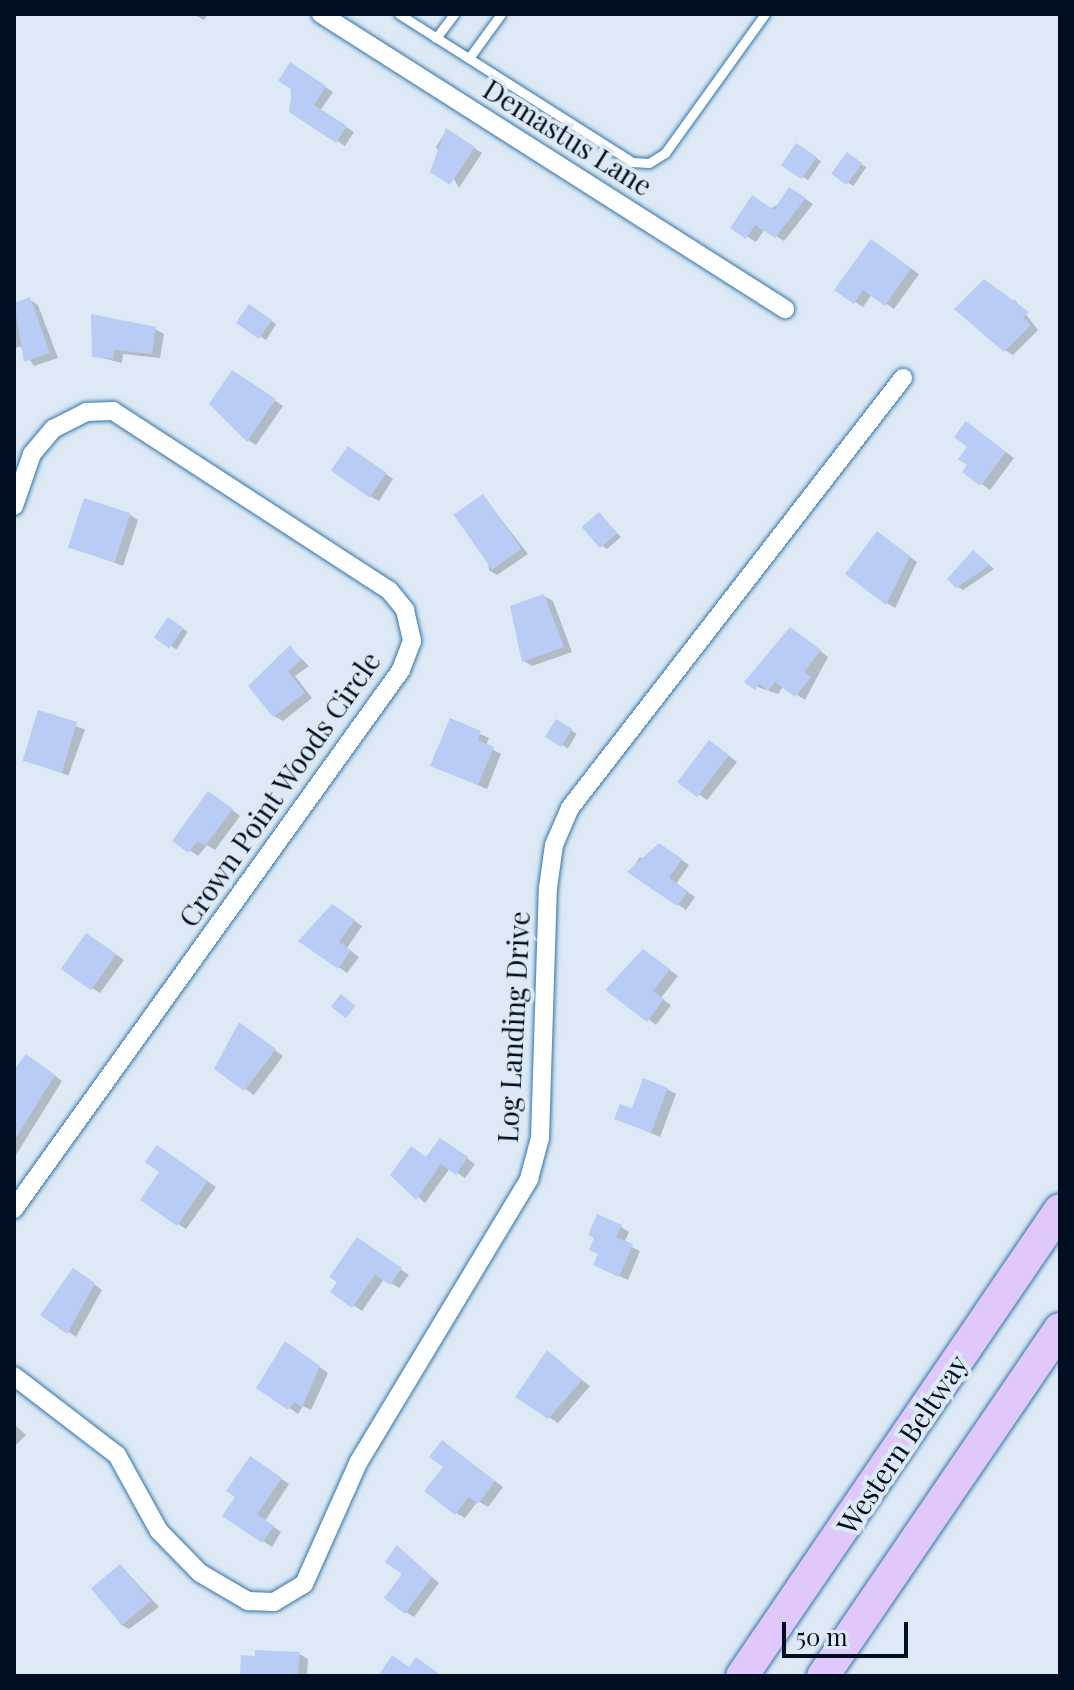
<!DOCTYPE html>
<style>
body{margin:0}
#map{position:relative;width:1074px;height:1690px;overflow:hidden;background:#ddeaf5;font-family:"Playfair Display",serif}
div>[style]{position:absolute}
.shadow>*{inset:0;background:#0003;transform-origin:0 0}
.building>*{inset:0;background:#b8ccf6;transform-origin:0 0}
.roads{filter:drop-shadow(0 0 2px #3475a8) drop-shadow(0 0 2px #3475a8)}
.lane>*{height:9px;margin:-4.5px;padding:0 4.5px;transform-origin:4.5px;border-radius:4.5px;background:#fff}
.street>*{height:18px;margin:-9px;padding:0 9px;transform-origin:9px;border-radius:9px;background:#fff}
.highway>*{height:32px;margin:-16px;padding:0 16px;transform-origin:16px;border-radius:16px;background:#e0c8fd}
span{translate:-50% -50%;white-space:nowrap;text-align:center;line-height:1.15;-webkit-text-stroke:8px #ddeaf5;paint-order:stroke}
.street-label{font-size:28px;color:#000e22}
.frame{position:absolute;inset:0;border:16px solid #000e22;pointer-events:none}
.scale{position:absolute;left:782px;top:1622px;width:126px;height:36px;box-sizing:border-box;border:4px solid #000e22;border-top:0;padding-left:10px;font-size:24px;line-height:28px;white-space:nowrap;color:#000e22;-webkit-text-stroke:6px #ddeaf5;paint-order:stroke}
</style>
<div id="map">
<div class="shadow">
<i style="clip-path:polygon(193px 14px,208px 14px,204px 20px)"></i>
<i style="clip-path:polygon(291px 65px,333px 92px,320px 111px,354px 132px,345px 146px,291px 111px)"></i>
<i style="clip-path:polygon(447px 130px,482px 153px,459px 188px,436px 147px)"></i>
<i style="left:797px;top:145px;width:29px;height:23px;rotate:34deg"></i>
<i style="left:848px;top:155px;width:22px;height:23px;rotate:34deg"></i>
<i style="clip-path:polygon(798px 194px,813px 204px,784px 241px,765px 229px,756px 242px,733px 228px)"></i>
<i style="clip-path:polygon(880px 247px,919px 274px,894px 309px,872px 294px,863px 307px,855px 302px)"></i>
<i style="clip-path:polygon(29px 299px,38px 305px,58px 358px,34px 366px,20px 346px,14px 349px,14px 305px)"></i>
<i style="clip-path:polygon(1014px 299px,1038px 330px,1013px 355px,1005px 350px)"></i>
<i style="left:249px;top:307px;width:32px;height:19px;rotate:32deg"></i>
<i style="clip-path:polygon(155px 329px,164px 334px,160px 358px,123px 354px,122px 363px,94px 356px)"></i>
<i style="clip-path:polygon(241px 377px,283px 406px,256px 445px,248px 440px)"></i>
<i style="clip-path:polygon(975px 429px,1014px 458px,990px 490px,965px 472px)"></i>
<i style="clip-path:polygon(357px 454px,393px 479px,379px 501px,370px 496px)"></i>
<i style="clip-path:polygon(483px 496px,528px 554px,497px 575px,489px 570px)"></i>
<i style="clip-path:polygon(130px 515px,138px 520px,123px 566px,70px 546px)"></i>
<i style="clip-path:polygon(599px 515px,621px 537px,607px 549px,602px 546px)"></i>
<i style="clip-path:polygon(886px 539px,917px 562px,895px 608px,887px 603px)"></i>
<i style="clip-path:polygon(974px 552px,994px 569px,963px 590px,958px 587px)"></i>
<i style="clip-path:polygon(544px 596px,553px 601px,572px 652px,532px 666px,524px 661px)"></i>
<i style="left:169px;top:620px;width:22px;height:21px;rotate:32deg"></i>
<i style="clip-path:polygon(799px 634px,828px 657px,805px 700px,784px 686px,778px 694px,755px 686px)"></i>
<i style="clip-path:polygon(290px 648px,309px 666px,295px 676px,312px 698px,283px 721px,274px 716px,277px 657px)"></i>
<i style="left:40px;top:713px;width:48px;height:49px;rotate:20deg"></i>
<i style="clip-path:polygon(451px 721px,489px 738px,486px 746px,501px 754px,487px 789px,442px 770px)"></i>
<i style="left:557px;top:722px;width:23px;height:17px;rotate:31deg"></i>
<i style="clip-path:polygon(718px 747px,737px 762px,707px 800px,680px 781px)"></i>
<i style="clip-path:polygon(218px 799px,240px 816px,215px 850px,207px 845px,198px 856px,175px 840px)"></i>
<i style="clip-path:polygon(668px 850px,689px 865px,676px 884px,695px 897px,686px 910px,630px 872px,640px 857px,648px 862px)"></i>
<i style="clip-path:polygon(341px 911px,362px 926px,347px 948px,359px 957px,347px 973px,301px 940px)"></i>
<i style="clip-path:polygon(96px 940px,124px 960px,100px 993px,92px 988px)"></i>
<i style="clip-path:polygon(652px 957px,678px 976px,661px 998px,671px 1005px,656px 1025px,608px 989px)"></i>
<i style="clip-path:polygon(239px 1024px,283px 1056px,254px 1095px,217px 1069px)"></i>
<i style="clip-path:polygon(35px 1061px,62px 1081px,16px 1155px,14px 1077px)"></i>
<i style="clip-path:polygon(667px 1089px,676px 1094px,660px 1137px,616px 1118px)"></i>
<i style="clip-path:polygon(449px 1145px,475px 1164px,465px 1178px,450px 1168px,425px 1203px,393px 1175px)"></i>
<i style="clip-path:polygon(166px 1152px,216px 1187px,186px 1229px,178px 1224px)"></i>
<i style="clip-path:polygon(621px 1227px,629px 1232px,624px 1243px,640px 1251px,628px 1280px,596px 1265px)"></i>
<i style="clip-path:polygon(366px 1245px,409px 1275px,399px 1288px,384px 1279px,362px 1311px,333px 1291px)"></i>
<i style="clip-path:polygon(83px 1276px,102px 1290px,76px 1337px,43px 1314px)"></i>
<i style="clip-path:polygon(294px 1349px,328px 1373px,311px 1410px,303px 1406px,298px 1414px,259px 1387px)"></i>
<i style="clip-path:polygon(548px 1353px,590px 1386px,558px 1423px,518px 1397px)"></i>
<i style="clip-path:polygon(14px 1424px,26px 1435px,14px 1447px)"></i>
<i style="clip-path:polygon(451px 1448px,503px 1487px,488px 1507px,478px 1501px,465px 1518px,456px 1513px,446px 1466px)"></i>
<i style="clip-path:polygon(259px 1464px,289px 1484px,265px 1521px,281px 1532px,272px 1547px,225px 1515px)"></i>
<i style="clip-path:polygon(398px 1548px,439px 1583px,414px 1617px,406px 1612px)"></i>
<i style="clip-path:polygon(121px 1566px,159px 1607px,129px 1629px,120px 1624px)"></i>
<i style="clip-path:polygon(299px 1654px,308px 1659px,307px 1676px,244px 1676px)"></i>
</div>
<div class="building">
<i style="clip-path:polygon(290px 62px,326px 86px,314px 105px,347px 126px,336px 143px,289px 112px,292px 90px,278px 81px)"></i>
<i style="clip-path:polygon(446px 128px,475px 147px,450px 185px,430px 172px)"></i>
<i style="left:796px;top:143px;width:25px;height:27px;rotate:34deg"></i>
<i style="left:847px;top:152px;width:19px;height:27px;rotate:36deg"></i>
<i style="clip-path:polygon(789px 187px,806px 198px,775px 238px,755px 225px,746px 239px,730px 228px,752px 195px,774px 210px)"></i>
<i style="clip-path:polygon(871px 239px,911px 268px,885px 306px,863px 290px,854px 304px,834px 290px)"></i>
<i style="clip-path:polygon(984px 279px,1029px 312px,1023px 318px,1031px 325px,1004px 352px,954px 309px)"></i>
<i style="clip-path:polygon(30px 297px,50px 353px,24px 362px,14px 303px)"></i>
<i style="left:249px;top:304px;width:28px;height:23px;rotate:35deg"></i>
<i style="clip-path:polygon(91px 314px,156px 327px,152px 354px,114px 350px,113px 359px,92px 357px)"></i>
<i style="clip-path:polygon(232px 370px,276px 399px,247px 442px,209px 404px)"></i>
<i style="clip-path:polygon(966px 421px,1006px 452px,980px 486px,962px 472px,967px 465px,958px 459px,967px 447px,954px 437px)"></i>
<i style="left:348px;top:446px;width:47px;height:30px;rotate:35deg"></i>
<i style="left:483px;top:494px;width:67px;height:36px;rotate:55deg"></i>
<i style="left:84px;top:498px;width:49px;height:52px;rotate:18deg"></i>
<i style="left:599px;top:512px;width:28px;height:23px;rotate:49deg"></i>
<i style="clip-path:polygon(877px 531px,910px 556px,886px 605px,845px 574px)"></i>
<i style="clip-path:polygon(973px 550px,990px 565px,956px 588px,947px 579px)"></i>
<i style="clip-path:polygon(544px 594px,564px 647px,522px 662px,510px 606px)"></i>
<i style="left:168px;top:617px;width:19px;height:25px;rotate:35deg"></i>
<i style="clip-path:polygon(790px 627px,821px 650px,804px 672px,811px 677px,795px 697px,775px 682px,768px 691px,760px 684px,755px 690px,744px 682px)"></i>
<i style="clip-path:polygon(290px 645px,301px 660px,288px 671px,305px 693px,273px 717px,248px 686px)"></i>
<i style="left:38px;top:710px;width:41px;height:53px;rotate:17deg"></i>
<i style="clip-path:polygon(450px 718px,481px 731px,478px 740px,494px 747px,478px 785px,430px 766px)"></i>
<i style="left:556px;top:719px;width:19px;height:21px;rotate:32deg"></i>
<i style="left:709px;top:740px;width:25px;height:53px;rotate:37deg"></i>
<i style="clip-path:polygon(208px 791px,233px 809px,205px 846px,198px 841px,188px 853px,172px 841px)"></i>
<i style="clip-path:polygon(659px 843px,682px 859px,669px 878px,688px 891px,677px 906px,627px 872px)"></i>
<i style="clip-path:polygon(332px 904px,355px 920px,339px 942px,351px 950px,338px 969px,298px 941px)"></i>
<i style="left:86px;top:933px;width:37px;height:44px;rotate:35deg"></i>
<i style="clip-path:polygon(643px 949px,670px 969px,653px 991px,664px 999px,647px 1022px,605px 990px)"></i>
<i style="left:341px;top:994px;width:19px;height:16px;rotate:39deg"></i>
<i style="clip-path:polygon(239px 1022px,276px 1049px,244px 1091px,214px 1069px)"></i>
<i style="clip-path:polygon(26px 1054px,55px 1075px,14px 1141px,14px 1070px)"></i>
<i style="clip-path:polygon(643px 1078px,668px 1088px,651px 1133px,614px 1119px,620px 1104px,632px 1108px)"></i>
<i style="clip-path:polygon(440px 1138px,468px 1157px,456px 1175px,441px 1164px,416px 1200px,390px 1175px,411px 1146px,426px 1157px)"></i>
<i style="clip-path:polygon(157px 1145px,208px 1181px,177px 1226px,140px 1200px,159px 1172px,145px 1162px)"></i>
<i style="clip-path:polygon(597px 1214px,622px 1225px,616px 1237px,633px 1244px,619px 1277px,593px 1265px,598px 1254px,589px 1250px,594px 1238px,588px 1235px)"></i>
<i style="clip-path:polygon(357px 1237px,402px 1268px,390px 1285px,375px 1275px,352px 1308px,330px 1292px,337px 1282px,329px 1277px)"></i>
<i style="clip-path:polygon(73px 1268px,95px 1283px,67px 1334px,40px 1315px)"></i>
<i style="clip-path:polygon(285px 1341px,320px 1366px,302px 1407px,294px 1402px,288px 1410px,256px 1388px)"></i>
<i style="clip-path:polygon(547px 1350px,582px 1380px,548px 1419px,515px 1397px)"></i>
<i style="clip-path:polygon(442px 1440px,495px 1481px,478px 1504px,469px 1497px,455px 1515px,424px 1491px,443px 1467px,429px 1457px)"></i>
<i style="clip-path:polygon(250px 1456px,282px 1478px,257px 1514px,274px 1526px,262px 1543px,222px 1516px,235px 1497px,226px 1491px)"></i>
<i style="clip-path:polygon(397px 1545px,432px 1577px,405px 1614px,384px 1598px,402px 1574px,385px 1562px)"></i>
<i style="left:120px;top:1564px;width:48px;height:38px;rotate:50deg"></i>
<i style="clip-path:polygon(255px 1650px,300px 1652px,298px 1676px,240px 1676px,241px 1655px,255px 1656px)"></i>
<i style="clip-path:polygon(392px 1655px,409px 1667px,416px 1657px,442px 1676px,378px 1676px)"></i>
</div>
<div class="roads">
<div class="lane">
<i style="left:399px;top:14px;width:276px;rotate:32.4deg"></i>
<i style="left:632px;top:162px;width:17px;rotate:3deg"></i>
<i style="left:649px;top:163px;width:19px;rotate:-32deg"></i>
<i style="left:665px;top:153px;width:171px;rotate:-54.3deg"></i>
<i style="left:436px;top:38px;width:30px;rotate:-53deg"></i>
<i style="left:469px;top:58px;width:54px;rotate:-54deg"></i>
</div>
<div class="street">
<i style="left:321px;top:14px;width:550px;rotate:32.45deg"></i>
<i style="left:14px;top:506px;width:55px;rotate:-70.9deg"></i>
<i style="left:32px;top:454px;width:33px;rotate:-50deg"></i>
<i style="left:53px;top:429px;width:37px;rotate:-27deg"></i>
<i style="left:86px;top:412px;width:27px;rotate:-2deg"></i>
<i style="left:113px;top:411px;width:329px;rotate:33deg"></i>
<i style="left:389px;top:590px;width:26px;rotate:51deg"></i>
<i style="left:405px;top:610px;width:32px;rotate:77deg"></i>
<i style="left:412px;top:641px;width:31px;rotate:111deg"></i>
<i style="left:401px;top:670px;width:664px;rotate:125.68deg"></i>
<i style="left:14px;top:1376px;width:130px;rotate:37.5deg"></i>
<i style="left:117px;top:1455px;width:87px;rotate:61.1deg"></i>
<i style="left:159px;top:1531px;width:59px;rotate:45.7deg"></i>
<i style="left:200px;top:1573px;width:56px;rotate:30.3deg"></i>
<i style="left:248px;top:1601px;width:26px;rotate:2deg"></i>
<i style="left:274px;top:1602px;width:35px;rotate:-31deg"></i>
<i style="left:304px;top:1584px;width:133px;rotate:-65.9deg"></i>
<i style="left:358px;top:1463px;width:332px;rotate:-58.9deg"></i>
<i style="left:529px;top:1179px;width:42px;rotate:-75deg"></i>
<i style="left:540px;top:1138px;width:250px;rotate:-88.2deg"></i>
<i style="left:548px;top:888px;width:43px;rotate:-82.1deg"></i>
<i style="left:554px;top:845px;width:40px;rotate:-66.6deg"></i>
<i style="left:570px;top:808px;width:544px;rotate:-52.25deg"></i>
</div>
<div class="highway">
<i style="left:742px;top:1676px;width:564px;rotate:-55.69deg"></i>
<i style="left:823px;top:1676px;width:420px;rotate:-55.7deg"></i>
</div>
</div>
<div class="street-label">
<span style="left:568px;top:137px;rotate:32deg">Demastus Lane</span>
<span style="left:279px;top:789px;rotate:-55deg">Crown Point Woods Circle</span>
<span style="left:513px;top:1027px;rotate:-87deg">Log Landing Drive</span>
<span style="left:902px;top:1444px;rotate:-56deg">Western Beltway</span>
</div>
<div class="frame"></div>
<div class="scale">50 m</div>
</div>
